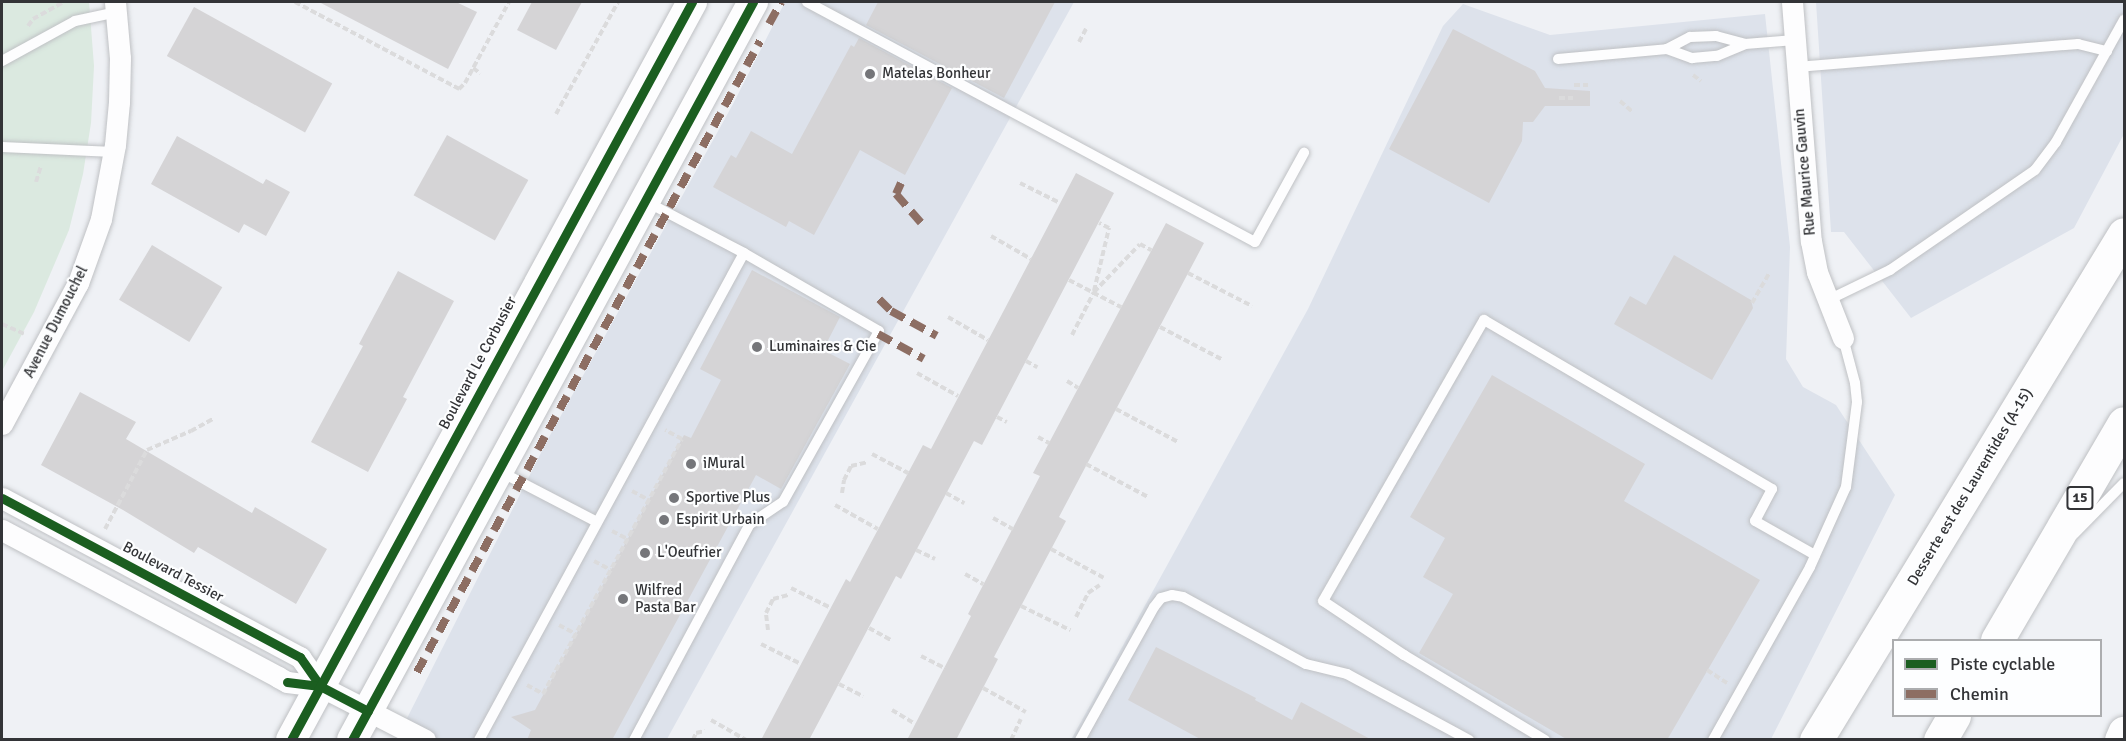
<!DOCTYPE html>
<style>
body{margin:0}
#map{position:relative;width:2126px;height:741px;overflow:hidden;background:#eff1f5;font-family:Signika,sans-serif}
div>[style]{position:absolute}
.built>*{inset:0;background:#dde2eb}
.green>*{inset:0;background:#dbe9e0}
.building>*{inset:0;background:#d5d4d6;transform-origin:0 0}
.path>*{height:4px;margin-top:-2px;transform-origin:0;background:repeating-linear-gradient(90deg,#dbdbdc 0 6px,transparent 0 9px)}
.roads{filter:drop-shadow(0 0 2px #bfc1c4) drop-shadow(0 0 2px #bfc1c4)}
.lane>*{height:10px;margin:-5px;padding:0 5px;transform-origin:5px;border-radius:5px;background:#fdfdfe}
.street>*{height:21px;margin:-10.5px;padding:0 10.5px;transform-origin:10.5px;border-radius:10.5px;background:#fdfdfe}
.secondary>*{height:30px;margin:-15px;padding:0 15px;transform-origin:15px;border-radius:15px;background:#fdfdfe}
.primary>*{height:33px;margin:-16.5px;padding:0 16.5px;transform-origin:16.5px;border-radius:16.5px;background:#fdfdfe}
.highway>*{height:33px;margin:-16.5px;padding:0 16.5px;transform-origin:16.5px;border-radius:16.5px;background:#fdfdfe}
.quiet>*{height:8px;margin-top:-4px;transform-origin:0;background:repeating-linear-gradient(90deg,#8d6e63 0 15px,transparent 0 23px)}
.cycleway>*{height:9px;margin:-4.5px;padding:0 4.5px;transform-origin:4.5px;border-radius:4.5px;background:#1b5e20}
.dots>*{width:16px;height:16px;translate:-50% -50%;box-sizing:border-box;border:3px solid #fdfeff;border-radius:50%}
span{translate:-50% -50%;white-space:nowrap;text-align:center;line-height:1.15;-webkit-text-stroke:4.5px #fdfeff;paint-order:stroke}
.shield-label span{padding:2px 4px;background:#fdfeff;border:2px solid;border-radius:4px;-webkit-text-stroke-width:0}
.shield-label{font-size:14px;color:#333437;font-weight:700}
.poi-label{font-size:15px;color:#333437}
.left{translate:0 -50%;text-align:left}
.street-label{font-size:15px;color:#333437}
.frame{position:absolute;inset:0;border:3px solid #333437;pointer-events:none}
.legend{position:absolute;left:1892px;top:639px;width:210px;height:78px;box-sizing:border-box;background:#fdfeff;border:2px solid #acadaf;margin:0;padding:8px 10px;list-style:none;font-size:18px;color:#333437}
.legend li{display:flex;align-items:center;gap:12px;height:30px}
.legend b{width:30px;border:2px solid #acadaf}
</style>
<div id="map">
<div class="built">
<i style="clip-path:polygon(785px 2px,1074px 2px,667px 739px,396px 740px,548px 439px,733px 104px)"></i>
<i style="clip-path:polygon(1816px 2px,2124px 2px,2124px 134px,2074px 228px,1911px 318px,1844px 232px,1831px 232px)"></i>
<i style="clip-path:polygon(1463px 4px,1550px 35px,1765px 14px,1790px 247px,1786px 359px,1803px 387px,1836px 405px,1895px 495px,1771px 739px,1071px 740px,1308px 309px,1443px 26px)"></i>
</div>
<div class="green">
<i style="clip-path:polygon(2px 2px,89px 2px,94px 66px,91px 123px,83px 174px,69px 230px,34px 312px,2px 371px)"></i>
</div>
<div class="building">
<i style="clip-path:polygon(319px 2px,456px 2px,477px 12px,448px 69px)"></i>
<i style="clip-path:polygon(532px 2px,582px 2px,556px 50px,517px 30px)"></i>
<i style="clip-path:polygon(878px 2px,1055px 2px,1004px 98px,866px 25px)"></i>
<i style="left:194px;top:7px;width:158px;height:56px;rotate:29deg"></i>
<i style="clip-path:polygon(1453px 29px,1535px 71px,1545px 88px,1590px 91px,1590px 106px,1545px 106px,1533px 122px,1523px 122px,1522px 141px,1489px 203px,1389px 149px)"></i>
<i style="clip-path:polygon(859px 38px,952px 88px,905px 175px,860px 150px,814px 235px,789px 221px,786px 227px,713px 187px,731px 155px,736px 158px,751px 131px,792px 154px,851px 45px,854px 47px)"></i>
<i style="left:447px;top:135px;width:93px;height:69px;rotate:29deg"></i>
<i style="clip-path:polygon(177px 136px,263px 184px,266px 179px,290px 192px,266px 236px,244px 224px,239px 233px,151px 184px)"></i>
<i style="clip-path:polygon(1076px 173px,1114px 193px,982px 445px,974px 441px,901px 579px,896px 576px,809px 740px,761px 740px,846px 579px,850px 582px,923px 445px,931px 449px)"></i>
<i style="clip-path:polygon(1166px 223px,1204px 243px,1059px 517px,1066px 521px,994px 657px,998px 659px,956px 740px,907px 740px,971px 616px,968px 614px,1040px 476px,1033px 473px)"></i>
<i style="left:152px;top:245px;width:82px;height:64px;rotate:31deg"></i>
<i style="clip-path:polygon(1674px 255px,1751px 300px,1753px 308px,1712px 380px,1614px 324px,1630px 296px,1646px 305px)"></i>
<i style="clip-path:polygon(752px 270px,840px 317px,823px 350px,850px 364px,781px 489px,756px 475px,612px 740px,527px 740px,531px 730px,511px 717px,535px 710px,684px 435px,691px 438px,721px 380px,700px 369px)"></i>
<i style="clip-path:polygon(398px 271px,454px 301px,403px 397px,407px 399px,368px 472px,311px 442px,363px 346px,359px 344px)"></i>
<i style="clip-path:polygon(1492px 375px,1645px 464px,1624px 501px,1760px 580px,1667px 740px,1568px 740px,1419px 653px,1453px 594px,1423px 577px,1445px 538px,1410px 517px)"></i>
<i style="clip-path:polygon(80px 392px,136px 422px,126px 439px,252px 513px,255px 507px,327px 549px,296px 604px,198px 547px,194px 553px,123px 510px,41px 465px)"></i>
<i style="clip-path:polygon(1156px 647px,1256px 698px,1255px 700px,1292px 720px,1301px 702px,1372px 740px,1202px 740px,1128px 700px)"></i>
</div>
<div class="path">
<i style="left:295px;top:2px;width:186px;rotate:27.9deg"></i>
<i style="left:459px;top:89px;width:8px;rotate:-45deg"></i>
<i style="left:465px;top:83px;width:92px;rotate:-61.5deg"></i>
<i style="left:28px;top:26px;width:9px;rotate:-54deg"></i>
<i style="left:33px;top:19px;width:35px;rotate:-29deg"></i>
<i style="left:1079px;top:42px;width:15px;rotate:-62deg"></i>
<i style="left:473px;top:68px;width:9px;rotate:36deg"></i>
<i style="left:1693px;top:75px;width:10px;rotate:37deg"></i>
<i style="left:1574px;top:85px;width:14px"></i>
<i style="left:1559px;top:98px;width:14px"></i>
<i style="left:1620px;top:101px;width:18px;rotate:41deg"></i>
<i style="left:556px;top:114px;width:128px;rotate:-61deg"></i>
<i style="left:36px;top:182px;width:17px;rotate:-73deg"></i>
<i style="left:1020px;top:183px;width:45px;rotate:26.6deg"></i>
<i style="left:991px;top:236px;width:46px;rotate:29.9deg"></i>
<i style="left:1188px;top:273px;width:72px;rotate:27.3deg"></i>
<i style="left:1069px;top:280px;width:59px;rotate:27.4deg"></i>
<i style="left:1094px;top:291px;width:65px;rotate:-76.6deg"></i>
<i style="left:1109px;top:228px;width:11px;rotate:-153deg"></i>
<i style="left:1752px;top:303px;width:34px;rotate:-60deg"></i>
<i style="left:948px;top:317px;width:46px;rotate:29.9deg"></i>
<i style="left:2px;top:324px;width:24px;rotate:24deg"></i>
<i style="left:1160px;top:327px;width:71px;rotate:27.6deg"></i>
<i style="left:1072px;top:335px;width:48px;rotate:-62.9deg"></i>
<i style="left:1094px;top:292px;width:66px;rotate:-46.2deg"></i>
<i style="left:1140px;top:244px;width:13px;rotate:29deg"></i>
<i style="left:1026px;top:361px;width:13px;rotate:29deg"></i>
<i style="left:917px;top:373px;width:47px;rotate:29.3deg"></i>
<i style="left:1067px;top:381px;width:13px;rotate:32deg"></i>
<i style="left:1116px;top:409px;width:70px;rotate:28deg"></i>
<i style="left:997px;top:417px;width:11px;rotate:27deg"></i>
<i style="left:1038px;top:437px;width:13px;rotate:29deg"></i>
<i style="left:872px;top:454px;width:41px;rotate:27.8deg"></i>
<i style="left:1086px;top:464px;width:70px;rotate:28deg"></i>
<i style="left:632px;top:491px;width:19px;rotate:28deg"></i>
<i style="left:842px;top:493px;width:13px;rotate:-81deg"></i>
<i style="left:844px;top:480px;width:16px;rotate:-63deg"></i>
<i style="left:851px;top:466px;width:17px;rotate:-13deg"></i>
<i style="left:946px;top:493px;width:21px;rotate:29deg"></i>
<i style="left:835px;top:505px;width:49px;rotate:29.2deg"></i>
<i style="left:993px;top:518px;width:23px;rotate:29deg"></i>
<i style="left:105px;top:529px;width:89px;rotate:-62deg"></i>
<i style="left:147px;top:450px;width:48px;rotate:-23.4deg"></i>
<i style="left:191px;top:431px;width:26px;rotate:-29deg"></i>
<i style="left:612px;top:531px;width:18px;rotate:27deg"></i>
<i style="left:1051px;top:549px;width:60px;rotate:28.7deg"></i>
<i style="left:916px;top:550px;width:21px;rotate:25deg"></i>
<i style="left:594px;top:561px;width:19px;rotate:28deg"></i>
<i style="left:965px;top:574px;width:21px;rotate:29deg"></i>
<i style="left:791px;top:588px;width:45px;rotate:26.6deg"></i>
<i style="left:1021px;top:606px;width:55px;rotate:26.1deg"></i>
<i style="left:1076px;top:617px;width:27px;rotate:-63deg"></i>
<i style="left:1088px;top:593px;width:14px;rotate:-34deg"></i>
<i style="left:559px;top:625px;width:19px;rotate:28deg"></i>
<i style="left:869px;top:628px;width:25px;rotate:29deg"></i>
<i style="left:768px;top:630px;width:17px;rotate:-97deg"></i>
<i style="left:766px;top:613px;width:16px;rotate:-63deg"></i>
<i style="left:773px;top:599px;width:16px;rotate:-15deg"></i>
<i style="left:761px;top:644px;width:45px;rotate:26.6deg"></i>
<i style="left:921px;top:656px;width:27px;rotate:27deg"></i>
<i style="left:1707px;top:670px;width:24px;rotate:33deg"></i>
<i style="left:839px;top:684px;width:27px;rotate:27deg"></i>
<i style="left:527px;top:685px;width:18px;rotate:29deg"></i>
<i style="left:543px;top:694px;width:290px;rotate:-61.4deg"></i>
<i style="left:682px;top:439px;width:19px;rotate:-152deg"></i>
<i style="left:983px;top:688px;width:49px;rotate:29.2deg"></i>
<i style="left:892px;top:710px;width:27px;rotate:31deg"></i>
<i style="left:711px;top:720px;width:40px;rotate:29.7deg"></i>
<i style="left:693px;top:740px;width:8px;rotate:-67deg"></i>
<i style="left:696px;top:733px;width:9px;rotate:-13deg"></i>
<i style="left:1011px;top:740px;width:23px;rotate:-65deg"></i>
</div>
<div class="roads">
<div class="lane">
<i style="left:807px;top:2px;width:508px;rotate:28.18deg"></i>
<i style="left:1255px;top:242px;width:102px;rotate:-61.2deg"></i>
<i style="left:1667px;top:49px;width:27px;rotate:20deg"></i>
<i style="left:1692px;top:58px;width:25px;rotate:-5deg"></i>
<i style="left:1717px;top:56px;width:30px;rotate:-23deg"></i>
<i style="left:1745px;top:44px;width:50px;rotate:-4.6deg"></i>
<i style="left:1558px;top:59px;width:109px;rotate:-5.2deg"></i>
<i style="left:1667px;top:49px;width:26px;rotate:-28deg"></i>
<i style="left:1690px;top:37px;width:26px;rotate:-2deg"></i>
<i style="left:1716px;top:36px;width:30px;rotate:15deg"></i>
<i style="left:2px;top:61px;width:83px;rotate:-28.7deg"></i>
<i style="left:75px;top:21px;width:43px;rotate:-12.1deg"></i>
<i style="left:1797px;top:67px;width:282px;rotate:-4.7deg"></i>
<i style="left:2078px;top:44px;width:30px;rotate:14deg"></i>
<i style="left:2px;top:147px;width:112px;rotate:2.6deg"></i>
<i style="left:1828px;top:300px;width:69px;rotate:-25.8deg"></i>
<i style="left:1890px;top:270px;width:176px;rotate:-34.6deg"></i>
<i style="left:2035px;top:170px;width:35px;rotate:-53deg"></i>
<i style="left:2056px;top:142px;width:140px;rotate:-60.9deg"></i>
<i style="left:499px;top:471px;width:110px;rotate:27.5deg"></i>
<i style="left:2074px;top:534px;width:71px;rotate:-45.6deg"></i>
<i style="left:479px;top:740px;width:554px;rotate:-61.45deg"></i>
<i style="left:744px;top:253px;width:110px;rotate:-152.3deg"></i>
<i style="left:634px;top:740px;width:245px;rotate:-61.8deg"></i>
<i style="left:750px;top:524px;width:40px;rotate:-34deg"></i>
<i style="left:783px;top:502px;width:196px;rotate:-60.7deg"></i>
<i style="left:879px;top:331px;width:156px;rotate:-150deg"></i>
<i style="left:1080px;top:740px;width:152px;rotate:-60.9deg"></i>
<i style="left:1154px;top:607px;width:11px;rotate:-52deg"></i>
<i style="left:1161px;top:598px;width:11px;rotate:-15deg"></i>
<i style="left:1172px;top:595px;width:11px;rotate:10deg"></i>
<i style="left:1183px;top:597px;width:140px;rotate:28.6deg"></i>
<i style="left:1306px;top:664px;width:42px;rotate:13.7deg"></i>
<i style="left:1347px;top:674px;width:139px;rotate:28.4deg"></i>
<i style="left:1545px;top:740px;width:165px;rotate:-148.9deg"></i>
<i style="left:1404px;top:655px;width:97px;rotate:-146.3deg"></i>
<i style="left:1323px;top:601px;width:324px;rotate:-60.2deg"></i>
<i style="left:1484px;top:320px;width:334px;rotate:30.4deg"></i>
<i style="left:1772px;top:489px;width:36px;rotate:118deg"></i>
<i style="left:1755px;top:521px;width:69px;rotate:29.5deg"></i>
<i style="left:1713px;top:740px;width:198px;rotate:-60.7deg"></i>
<i style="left:1810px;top:567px;width:88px;rotate:-65.8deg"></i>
<i style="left:1846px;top:487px;width:86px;rotate:-82.6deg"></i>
<i style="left:1857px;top:402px;width:19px;rotate:-96deg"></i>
<i style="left:1855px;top:383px;width:47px;rotate:-104.9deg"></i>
</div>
<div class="street">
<i style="left:1792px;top:2px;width:240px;rotate:85.5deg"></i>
<i style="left:1811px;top:241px;width:32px;rotate:79deg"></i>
<i style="left:1817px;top:272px;width:71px;rotate:68.5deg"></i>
<i style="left:2px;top:424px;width:160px;rotate:-61.7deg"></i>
<i style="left:78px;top:283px;width:68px;rotate:-70.2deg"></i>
<i style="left:101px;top:219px;width:75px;rotate:-79.3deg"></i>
<i style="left:115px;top:145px;width:43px;rotate:-84.7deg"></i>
<i style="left:119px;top:102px;width:44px;rotate:-88.7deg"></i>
<i style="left:120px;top:58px;width:56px;rotate:-95.1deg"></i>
<i style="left:2px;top:498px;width:338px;rotate:28.1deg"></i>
<i style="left:300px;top:657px;width:35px;rotate:55deg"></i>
<i style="left:2px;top:530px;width:313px;rotate:28deg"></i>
<i style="left:278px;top:677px;width:10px;rotate:29deg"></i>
<i style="left:287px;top:682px;width:33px;rotate:7deg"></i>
<i style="left:320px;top:686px;width:118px;rotate:27.2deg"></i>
</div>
<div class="secondary">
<i style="left:291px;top:740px;width:840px;rotate:-61.48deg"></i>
<i style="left:352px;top:740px;width:840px;rotate:-61.48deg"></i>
</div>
<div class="primary">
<i style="left:1816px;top:740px;width:592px;rotate:-58.67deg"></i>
</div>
<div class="highway">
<i style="left:1997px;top:640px;width:251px;rotate:-59.7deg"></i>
<i style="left:1940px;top:740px;width:28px;rotate:-60deg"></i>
<i style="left:2121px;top:740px;width:8px;rotate:-67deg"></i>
</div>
</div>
<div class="quiet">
<i style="left:769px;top:24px;width:25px;rotate:-61deg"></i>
<i style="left:901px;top:183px;width:12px;rotate:114deg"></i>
<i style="left:896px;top:194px;width:38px;rotate:49deg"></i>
<i style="left:879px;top:299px;width:17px;rotate:45deg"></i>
<i style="left:891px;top:311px;width:52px;rotate:28.5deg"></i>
<i style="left:878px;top:334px;width:52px;rotate:28.5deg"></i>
<i style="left:417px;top:672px;width:718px;rotate:-61.47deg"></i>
</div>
<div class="cycleway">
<i style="left:2px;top:498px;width:338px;rotate:28.1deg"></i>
<i style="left:300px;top:657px;width:35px;rotate:55deg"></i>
<i style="left:287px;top:682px;width:33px;rotate:7deg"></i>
<i style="left:320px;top:686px;width:54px;rotate:27.5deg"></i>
<i style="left:291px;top:740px;width:840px;rotate:-61.48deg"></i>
<i style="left:352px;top:740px;width:840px;rotate:-61.48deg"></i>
</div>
<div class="dots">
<i style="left:870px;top:74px;background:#75767a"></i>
<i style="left:757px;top:347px;background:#75767a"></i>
<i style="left:691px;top:464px;background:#75767a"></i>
<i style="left:674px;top:498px;background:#75767a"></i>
<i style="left:664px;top:520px;background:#75767a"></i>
<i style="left:645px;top:553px;background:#75767a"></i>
<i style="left:623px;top:599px;background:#75767a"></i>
</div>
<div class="shield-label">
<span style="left:2080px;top:498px">15</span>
</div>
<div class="poi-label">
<span class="left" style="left:882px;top:74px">Matelas Bonheur</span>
<span class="left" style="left:769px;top:347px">Luminaires &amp; Cie</span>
<span class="left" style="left:703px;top:464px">iMural</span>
<span class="left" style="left:686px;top:498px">Sportive Plus</span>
<span class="left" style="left:676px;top:520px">Espirit Urbain</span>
<span class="left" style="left:657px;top:553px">L'Oeufrier</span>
<span class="left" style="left:635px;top:599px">Wilfred<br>Pasta Bar</span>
</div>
<div class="street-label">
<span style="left:1805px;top:172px;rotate:-95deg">Rue Maurice Gauvin</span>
<span style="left:56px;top:322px;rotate:-63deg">Avenue Dumouchel</span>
<span style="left:478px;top:363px;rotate:-62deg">Boulevard Le Corbusier</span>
<span style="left:1970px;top:487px;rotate:-59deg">Desserte est des Laurentides (A-15)</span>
<span style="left:173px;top:572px;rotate:28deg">Boulevard Tessier</span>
</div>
<div class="frame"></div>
<ul class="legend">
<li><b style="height:8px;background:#1b5e20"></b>Piste cyclable</li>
<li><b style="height:8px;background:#8d6e63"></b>Chemin</li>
</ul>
</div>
